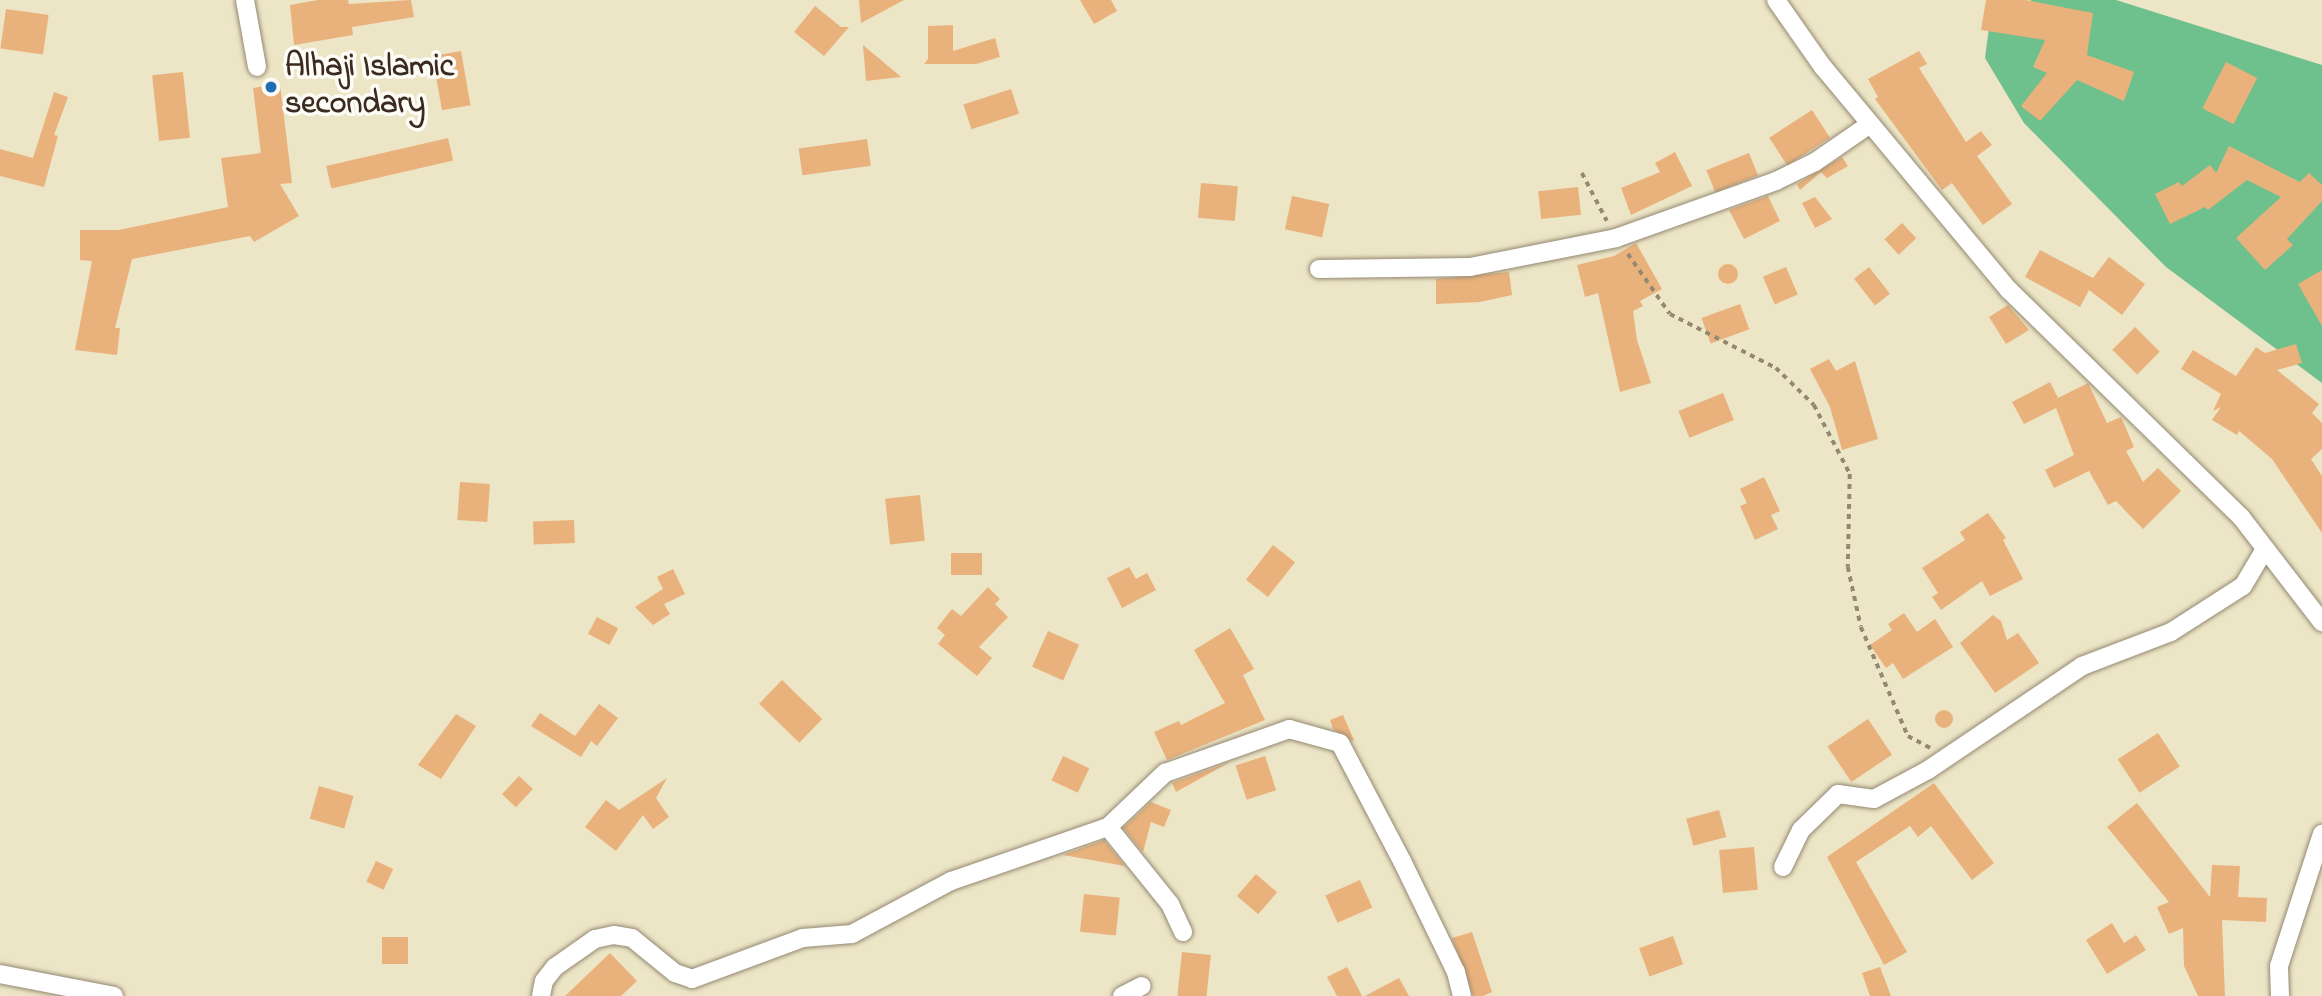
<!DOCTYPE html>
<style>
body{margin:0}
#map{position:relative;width:2322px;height:996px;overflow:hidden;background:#ece5c6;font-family:"Indie Flower",sans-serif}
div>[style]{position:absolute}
.forest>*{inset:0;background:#6ec08c}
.building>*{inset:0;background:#e9b27c;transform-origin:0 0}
.round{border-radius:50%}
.path>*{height:3.5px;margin-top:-1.75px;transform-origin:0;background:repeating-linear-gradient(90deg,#948872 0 5px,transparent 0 10px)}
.roads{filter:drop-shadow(0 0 2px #948872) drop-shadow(0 0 2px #948872)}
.minor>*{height:18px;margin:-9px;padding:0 9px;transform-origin:9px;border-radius:9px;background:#fff}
.dots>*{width:19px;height:19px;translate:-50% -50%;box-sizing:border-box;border:4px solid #fdfcf7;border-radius:50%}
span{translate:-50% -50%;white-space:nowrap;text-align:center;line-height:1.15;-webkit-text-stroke:7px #fdfcf7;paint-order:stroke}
.poi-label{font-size:32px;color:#3b2a1e;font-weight:700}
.left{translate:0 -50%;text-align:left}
</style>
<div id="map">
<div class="forest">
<i style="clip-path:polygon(2032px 0,2116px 0,2322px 65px,2322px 383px,2166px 267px,2024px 123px,1985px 58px,1990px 20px)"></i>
</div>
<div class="building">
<i style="clip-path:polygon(318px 0,348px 0,349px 4px,411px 0,414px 17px,352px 27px,353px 35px,294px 45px,290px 5px)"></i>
<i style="clip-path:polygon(859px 0,904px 0,861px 23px)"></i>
<i style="clip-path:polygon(1080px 0,1111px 0,1117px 11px,1094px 24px)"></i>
<i style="clip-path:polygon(1986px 0,2026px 0,2093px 13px,2087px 55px,2134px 72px,2124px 101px,2077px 80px,2040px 121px,2021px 106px,2047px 73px,2033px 67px,2045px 40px,1981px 30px)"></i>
<i style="clip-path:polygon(815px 6px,841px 27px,849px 27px,824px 56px,794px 32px)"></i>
<i style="left:6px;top:9px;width:43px;height:40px;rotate:8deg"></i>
<i style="clip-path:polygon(953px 25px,953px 51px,995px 38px,1000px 57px,976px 64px,924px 64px,928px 59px,928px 26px)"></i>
<i style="clip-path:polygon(863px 45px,901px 77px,866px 81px)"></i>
<i style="left:461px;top:51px;width:55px;height:29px;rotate:80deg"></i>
<i style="clip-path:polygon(1919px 51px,1927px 64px,1919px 68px,1966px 142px,1981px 131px,1992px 145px,1977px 156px,2012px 204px,1983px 225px,1952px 183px,1942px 190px,1875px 99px,1878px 97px,1868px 79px)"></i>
<i style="left:2226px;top:62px;width:35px;height:52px;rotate:27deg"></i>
<i style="left:183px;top:72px;width:66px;height:31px;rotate:84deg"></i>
<i style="clip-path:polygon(280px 84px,292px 183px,280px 184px,299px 216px,254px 242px,250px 236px,132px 259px,115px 328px,120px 328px,117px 355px,75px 350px,92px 261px,80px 260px,80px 230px,119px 230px,228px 207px,221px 158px,261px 153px,253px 88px)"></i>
<i style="left:1011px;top:89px;width:26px;height:50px;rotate:72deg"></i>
<i style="clip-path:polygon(54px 92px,68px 97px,54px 135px,58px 136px,44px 187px,0 176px,0 149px,33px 158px)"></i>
<i style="left:1812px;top:110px;width:33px;height:51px;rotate:57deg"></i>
<i style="left:448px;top:138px;width:23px;height:125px;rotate:77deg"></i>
<i style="left:867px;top:139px;width:27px;height:69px;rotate:82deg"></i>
<i style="clip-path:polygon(2229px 146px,2300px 182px,2309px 173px,2322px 185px,2322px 201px,2287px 239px,2293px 245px,2265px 270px,2236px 238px,2281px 197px,2247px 180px,2208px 210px,2205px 207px,2170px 224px,2155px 194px,2179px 182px,2182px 186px,2210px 165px,2216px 173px)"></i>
<i style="clip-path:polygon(1675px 152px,1692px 186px,1631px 215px,1621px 188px,1660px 172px,1655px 163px)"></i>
<i style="left:1749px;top:153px;width:24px;height:46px;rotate:68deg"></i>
<i style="clip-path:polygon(1842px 157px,1848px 166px,1827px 178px,1821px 172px,1800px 190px,1797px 184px)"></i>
<i style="left:1201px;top:183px;width:37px;height:35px;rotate:5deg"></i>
<i style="left:1578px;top:187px;width:28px;height:40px;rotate:84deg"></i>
<i style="left:1292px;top:196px;width:38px;height:34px;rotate:12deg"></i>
<i style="clip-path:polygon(1768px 196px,1780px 221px,1744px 239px,1729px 210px)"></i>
<i style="clip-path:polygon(1815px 197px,1832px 219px,1815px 228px,1802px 203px)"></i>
<i style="left:1902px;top:223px;width:21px;height:24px;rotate:47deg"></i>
<i style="clip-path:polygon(1636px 243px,1662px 289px,1640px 301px,1643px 306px,1633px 311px,1637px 340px,1651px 383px,1620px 392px,1598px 293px,1585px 297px,1577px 265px,1614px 256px)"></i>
<i style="clip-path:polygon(2040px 250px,2093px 278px,2109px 257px,2145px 284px,2122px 315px,2089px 290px,2080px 307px,2025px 277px)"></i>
<i class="round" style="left:1718px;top:264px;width:20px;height:20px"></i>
<i style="left:1786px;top:267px;width:30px;height:25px;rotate:67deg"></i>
<i style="left:1869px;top:267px;width:34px;height:19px;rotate:52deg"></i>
<i style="clip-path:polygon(2322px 270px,2322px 326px,2298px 284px)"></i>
<i style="clip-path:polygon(1509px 272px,1512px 295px,1480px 302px,1436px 304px,1436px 279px)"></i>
<i style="left:1740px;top:304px;width:27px;height:41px;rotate:70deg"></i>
<i style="clip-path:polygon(2008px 305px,2029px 330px,2006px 344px,1989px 317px)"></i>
<i style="left:2135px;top:327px;width:35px;height:32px;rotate:45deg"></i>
<i style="clip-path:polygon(2296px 344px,2302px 363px,2277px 370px,2319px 404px,2312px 413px,2322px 423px,2322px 449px,2311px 459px,2322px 476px,2322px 533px,2272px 459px,2239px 431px,2237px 435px,2212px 420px,2221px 407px,2213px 411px,2221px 394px,2181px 369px,2193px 350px,2236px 376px,2256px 347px,2265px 353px)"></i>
<i style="clip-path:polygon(1829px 359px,1836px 371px,1855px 361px,1878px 439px,1842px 450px,1830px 407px,1810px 369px)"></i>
<i style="clip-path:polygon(2050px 382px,2058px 398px,2088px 383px,2107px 423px,2121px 417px,2134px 447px,2126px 451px,2143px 482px,2158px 468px,2181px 491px,2143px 529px,2116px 501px,2108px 505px,2089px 471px,2054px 488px,2045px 470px,2074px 455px,2056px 408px,2024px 424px,2012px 402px)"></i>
<i style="left:1723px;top:393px;width:29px;height:48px;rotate:68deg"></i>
<i style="clip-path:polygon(1764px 477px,1780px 511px,1771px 515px,1778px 529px,1755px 540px,1740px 506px,1747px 503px,1740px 489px)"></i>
<i style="left:460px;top:482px;width:30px;height:38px;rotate:4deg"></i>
<i style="left:920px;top:495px;width:46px;height:35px;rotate:84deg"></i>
<i style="clip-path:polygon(1988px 513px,2006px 538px,2003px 540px,2023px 579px,1990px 596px,1982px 581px,1941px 610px,1932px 597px,1938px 593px,1922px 568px,1965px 540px,1960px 532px)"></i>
<i style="left:574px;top:520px;width:23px;height:41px;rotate:88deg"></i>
<i style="left:1273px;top:545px;width:28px;height:44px;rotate:38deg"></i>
<i style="left:951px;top:553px;width:31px;height:22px"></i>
<i style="clip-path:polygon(1129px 567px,1136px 579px,1147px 573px,1156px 590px,1122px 608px,1107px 578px)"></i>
<i style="clip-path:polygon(673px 569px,685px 594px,664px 604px,670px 614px,653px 625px,635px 607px,663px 589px,657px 577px)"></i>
<i style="clip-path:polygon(988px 587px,1000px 599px,995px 604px,1008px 617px,979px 647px,992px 658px,977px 676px,938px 644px,945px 635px,937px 628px,952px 609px,961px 616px)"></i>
<i style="clip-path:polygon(1904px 613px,1917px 632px,1935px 619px,1953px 647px,1903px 679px,1893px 663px,1886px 668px,1870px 645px,1892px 630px,1888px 624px)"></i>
<i style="clip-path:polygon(1993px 615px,2001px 621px,2007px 640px,2018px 633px,2039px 663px,1995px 693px,1960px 643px)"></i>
<i style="left:597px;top:617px;width:24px;height:19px;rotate:28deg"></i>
<i style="clip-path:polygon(1230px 628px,1254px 669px,1243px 675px,1265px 720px,1167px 760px,1154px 732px,1179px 721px,1181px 725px,1225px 703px,1194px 650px)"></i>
<i style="left:1048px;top:631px;width:34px;height:39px;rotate:24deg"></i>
<i style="left:782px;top:680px;width:56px;height:33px;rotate:44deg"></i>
<i style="clip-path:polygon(599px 704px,618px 718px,597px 746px,591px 741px,581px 757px,531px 726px,540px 713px,575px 736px)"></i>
<i class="round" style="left:1935px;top:710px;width:18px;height:18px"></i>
<i style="clip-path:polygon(456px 714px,476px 726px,441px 779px,418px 765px)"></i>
<i style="clip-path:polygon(1343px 715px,1354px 740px,1352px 741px,1333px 729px,1330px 720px)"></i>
<i style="left:1868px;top:719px;width:43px;height:49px;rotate:56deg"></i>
<i style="left:2158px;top:733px;width:40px;height:48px;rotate:57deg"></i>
<i style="left:1063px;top:756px;width:29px;height:27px;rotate:25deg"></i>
<i style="left:1265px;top:756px;width:36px;height:31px;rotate:72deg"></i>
<i style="clip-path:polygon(1230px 762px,1176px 792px,1172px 783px)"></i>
<i style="left:519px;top:776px;width:19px;height:25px;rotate:43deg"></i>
<i style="clip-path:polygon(667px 778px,656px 798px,669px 817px,653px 829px,643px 815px,616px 851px,585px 827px,606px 800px,619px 810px)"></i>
<i style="clip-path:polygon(1934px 783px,1994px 863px,1972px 880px,1931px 826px,1918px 837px,1910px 826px,1856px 862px,1907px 952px,1884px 965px,1827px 857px)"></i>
<i style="left:319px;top:786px;width:36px;height:34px;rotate:16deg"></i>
<i style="clip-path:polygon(1151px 802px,1171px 810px,1164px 827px,1151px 822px,1143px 852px,1123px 828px)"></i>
<i style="clip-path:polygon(2137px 803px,2210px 897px,2212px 865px,2240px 866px,2238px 897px,2267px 898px,2266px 922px,2222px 920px,2225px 996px,2198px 996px,2184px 966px,2183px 928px,2169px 934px,2157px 907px,2169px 902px,2107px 827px)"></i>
<i style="left:1719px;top:810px;width:28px;height:34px;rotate:75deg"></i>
<i style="clip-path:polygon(1104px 840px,1125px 866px,1063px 855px)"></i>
<i style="left:1754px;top:847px;width:43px;height:35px;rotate:85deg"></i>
<i style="left:376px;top:861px;width:19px;height:23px;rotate:25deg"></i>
<i style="left:1256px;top:874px;width:28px;height:29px;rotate:41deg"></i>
<i style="left:1360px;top:880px;width:30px;height:38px;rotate:66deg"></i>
<i style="left:1084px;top:894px;width:36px;height:38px;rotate:6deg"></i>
<i style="clip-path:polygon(2112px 923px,2124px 943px,2136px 935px,2146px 950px,2107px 974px,2086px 940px)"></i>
<i style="clip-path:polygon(1472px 932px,1492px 992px,1483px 996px,1473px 996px,1452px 938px)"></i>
<i style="left:1673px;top:936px;width:30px;height:36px;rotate:70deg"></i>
<i style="left:382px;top:937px;width:26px;height:27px"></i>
<i style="left:1182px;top:952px;width:29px;height:44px;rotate:6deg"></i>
<i style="clip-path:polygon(610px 953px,637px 981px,621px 996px,565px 996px)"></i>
<i style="clip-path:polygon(1347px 967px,1362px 996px,1337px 996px,1327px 977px)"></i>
<i style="clip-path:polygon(1880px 967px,1891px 996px,1870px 996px,1862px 973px)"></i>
<i style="clip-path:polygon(1399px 978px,1409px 996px,1365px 996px)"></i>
</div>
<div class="path">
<i style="left:1582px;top:173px;width:54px;rotate:62.5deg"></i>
<i style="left:1628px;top:254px;width:73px;rotate:55deg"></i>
<i style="left:1670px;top:314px;width:119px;rotate:27deg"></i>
<i style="left:1776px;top:368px;width:53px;rotate:44.2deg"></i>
<i style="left:1814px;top:405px;width:78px;rotate:62.4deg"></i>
<i style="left:1850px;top:474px;width:93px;rotate:91.2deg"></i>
<i style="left:1848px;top:567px;width:61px;rotate:77.8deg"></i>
<i style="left:1861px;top:627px;width:119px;rotate:66.7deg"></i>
<i style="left:1908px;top:736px;width:26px;rotate:28deg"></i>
</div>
<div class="roads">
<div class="minor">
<i style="left:245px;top:0;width:68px;rotate:79.8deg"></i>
<i style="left:1776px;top:0;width:82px;rotate:55deg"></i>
<i style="left:1823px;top:67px;width:290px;rotate:50.2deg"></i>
<i style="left:2009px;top:290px;width:325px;rotate:44.4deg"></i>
<i style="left:2241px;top:517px;width:133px;rotate:52.4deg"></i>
<i style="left:1319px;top:269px;width:151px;rotate:-0.8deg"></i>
<i style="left:1470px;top:267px;width:149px;rotate:-11.2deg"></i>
<i style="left:1616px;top:238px;width:170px;rotate:-19.6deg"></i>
<i style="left:1776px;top:181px;width:43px;rotate:-26deg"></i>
<i style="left:1815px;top:162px;width:67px;rotate:-34.6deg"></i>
<i style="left:1108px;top:827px;width:99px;rotate:51.2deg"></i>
<i style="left:1170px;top:904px;width:31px;rotate:65deg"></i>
<i style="left:1783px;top:867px;width:41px;rotate:-64.1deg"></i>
<i style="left:1801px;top:830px;width:52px;rotate:-44.2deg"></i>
<i style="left:1838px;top:794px;width:36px;rotate:8deg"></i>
<i style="left:1874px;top:799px;width:61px;rotate:-28.2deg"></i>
<i style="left:1928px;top:770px;width:186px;rotate:-34deg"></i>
<i style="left:2082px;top:666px;width:95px;rotate:-20.9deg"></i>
<i style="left:2171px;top:632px;width:85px;rotate:-32.6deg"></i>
<i style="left:2243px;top:586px;width:43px;rotate:-59.3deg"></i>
<i style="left:0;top:974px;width:116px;rotate:10.9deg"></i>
<i style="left:541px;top:996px;width:15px;rotate:-79deg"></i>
<i style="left:544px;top:981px;width:18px;rotate:-52deg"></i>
<i style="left:555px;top:967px;width:49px;rotate:-35deg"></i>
<i style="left:595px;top:939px;width:19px;rotate:-12deg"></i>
<i style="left:614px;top:935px;width:18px;rotate:9deg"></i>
<i style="left:632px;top:938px;width:55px;rotate:39.1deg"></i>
<i style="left:675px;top:973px;width:18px;rotate:19deg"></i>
<i style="left:692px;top:979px;width:118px;rotate:-20.3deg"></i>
<i style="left:803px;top:938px;width:49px;rotate:-4.7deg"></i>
<i style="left:852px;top:934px;width:112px;rotate:-28.2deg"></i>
<i style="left:951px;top:881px;width:166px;rotate:-19deg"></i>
<i style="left:1108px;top:827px;width:79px;rotate:-43.5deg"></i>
<i style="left:1165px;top:773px;width:132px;rotate:-19.5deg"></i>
<i style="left:1289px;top:729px;width:53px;rotate:15.4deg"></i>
<i style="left:1340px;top:743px;width:133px;rotate:62.3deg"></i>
<i style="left:1402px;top:861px;width:123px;rotate:64.1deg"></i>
<i style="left:1456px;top:972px;width:25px;rotate:76deg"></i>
<i style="left:1122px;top:996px;width:22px;rotate:-27deg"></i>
<i style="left:2280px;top:996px;width:30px;rotate:-92deg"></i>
<i style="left:2279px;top:966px;width:139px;rotate:-72deg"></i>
</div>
</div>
<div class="dots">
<i style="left:271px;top:87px;background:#1f6fb2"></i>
</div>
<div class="poi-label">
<span class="left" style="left:285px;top:87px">Alhaji Islamic<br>secondary</span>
</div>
</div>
